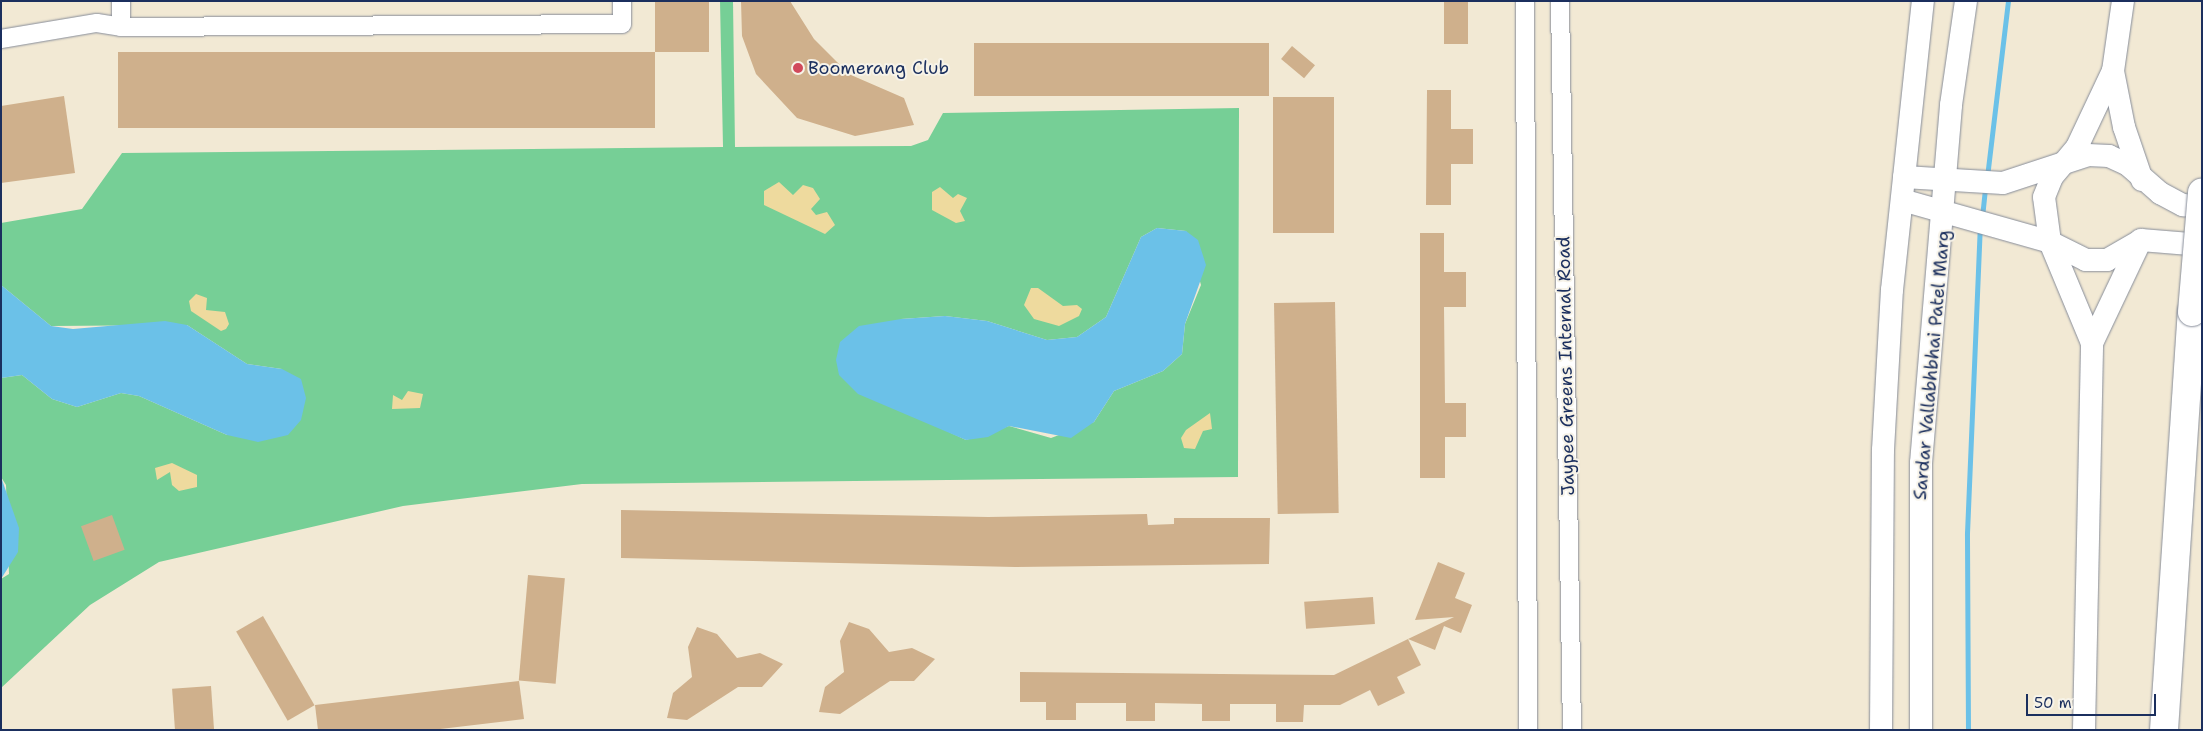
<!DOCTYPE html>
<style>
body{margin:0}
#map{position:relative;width:2203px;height:731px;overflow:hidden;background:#f2e9d4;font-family:"Shantell Sans",sans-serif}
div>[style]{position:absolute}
.green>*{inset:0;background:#76cf96}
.sand>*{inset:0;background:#eeda9e}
.water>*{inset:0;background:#6bc1e8}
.stream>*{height:5px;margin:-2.5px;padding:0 2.5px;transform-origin:2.5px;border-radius:2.5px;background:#6bc1e8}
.building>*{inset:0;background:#cfb08c;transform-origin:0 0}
.roads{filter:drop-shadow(0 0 1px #868c99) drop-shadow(0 0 1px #868c99)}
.minor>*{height:18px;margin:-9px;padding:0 9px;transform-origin:9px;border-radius:9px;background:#fff}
.tertiary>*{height:22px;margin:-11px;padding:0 11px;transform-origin:11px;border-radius:11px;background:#fff}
.trunk>*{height:28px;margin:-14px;padding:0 14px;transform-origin:14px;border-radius:14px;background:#fff}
.bridges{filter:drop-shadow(0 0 1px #868c99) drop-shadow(0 0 1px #868c99)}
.trunk-bridge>*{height:28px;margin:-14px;padding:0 14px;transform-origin:14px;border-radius:14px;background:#fff}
.dots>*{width:14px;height:14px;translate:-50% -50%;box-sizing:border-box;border:2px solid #f7f3e8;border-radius:50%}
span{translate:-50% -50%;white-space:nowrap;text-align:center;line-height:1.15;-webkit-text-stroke:4px #f7f3e8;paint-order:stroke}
.poi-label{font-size:18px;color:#1b2f5e}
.left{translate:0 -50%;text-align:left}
.street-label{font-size:18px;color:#1b2f5e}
.frame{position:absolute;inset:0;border:2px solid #1b2f5e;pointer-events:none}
.scale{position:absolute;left:2026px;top:694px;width:130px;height:22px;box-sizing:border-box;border:2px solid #1b2f5e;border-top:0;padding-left:6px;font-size:15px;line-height:18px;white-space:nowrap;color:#1b2f5e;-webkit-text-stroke:4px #f7f3e8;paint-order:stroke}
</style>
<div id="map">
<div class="green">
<i style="clip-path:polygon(evenodd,720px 1px,733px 1px,735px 147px,911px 146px,928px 140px,943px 113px,1239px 108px,1238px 477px,582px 484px,403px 506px,159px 562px,90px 605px,1px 688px,1px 579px,9px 574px,6px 485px,1px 477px,1px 378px,22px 375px,52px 399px,77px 407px,121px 393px,139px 396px,227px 435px,282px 369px,247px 364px,187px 325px,51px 326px,1px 285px,1px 223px,82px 209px,122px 153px,723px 147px,720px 1px,1157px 228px,1186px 231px,1201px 285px,1185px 324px,1182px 354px,1163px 371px,1114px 391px,1094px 422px,1051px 438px,1009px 426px,966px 440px,904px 411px,901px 319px,945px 316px,987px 321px,1047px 340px,1077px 337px,1106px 317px,1141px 237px,1157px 228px)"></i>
</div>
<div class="sand">
<i style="clip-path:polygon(779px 182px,793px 195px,803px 185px,813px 188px,820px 199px,811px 209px,816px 215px,827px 212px,835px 225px,825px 234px,764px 205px,764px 191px)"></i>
<i style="clip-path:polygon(940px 187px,953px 198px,958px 194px,967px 198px,960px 211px,965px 221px,956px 223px,932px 210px,932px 192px)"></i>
<i style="clip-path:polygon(1031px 288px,1038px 288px,1063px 306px,1077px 305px,1082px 309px,1079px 316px,1059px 326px,1034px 319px,1024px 305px)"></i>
<i style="clip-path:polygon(196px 294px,207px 298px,206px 310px,225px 312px,229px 324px,226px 329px,221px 331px,191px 311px,189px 301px)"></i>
<i style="clip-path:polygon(408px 391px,423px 394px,420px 408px,392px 409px,393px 395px,402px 400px)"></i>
<i style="clip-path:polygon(1210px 413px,1212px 429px,1203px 431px,1195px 449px,1184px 448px,1181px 438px,1186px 430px)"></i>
<i style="clip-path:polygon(172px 463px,197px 475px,197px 487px,179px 491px,172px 485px,170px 472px,157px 480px,155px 468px)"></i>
</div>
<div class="water">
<i style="clip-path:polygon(1157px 228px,1186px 231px,1198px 240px,1206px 265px,1185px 324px,1182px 354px,1163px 371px,1114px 391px,1094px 422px,1071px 438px,1009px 426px,988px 437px,966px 440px,858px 394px,839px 375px,836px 360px,840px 342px,859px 326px,901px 319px,945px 316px,987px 321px,1047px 340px,1077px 337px,1106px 317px,1141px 237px)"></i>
<i style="clip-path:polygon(1px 285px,51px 326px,73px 329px,165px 321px,187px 325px,247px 364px,282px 369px,301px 379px,306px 398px,301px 420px,288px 435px,258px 442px,227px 435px,139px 396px,121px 393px,77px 407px,52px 399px,22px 375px,1px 378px)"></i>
<i style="clip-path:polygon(1px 477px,19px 528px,18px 552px,1px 579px)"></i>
</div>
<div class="stream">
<i style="left:1987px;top:177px;width:177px;rotate:-83.2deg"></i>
<i style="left:1982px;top:217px;width:29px;rotate:-84deg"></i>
<i style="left:1968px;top:730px;width:197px;rotate:-90.3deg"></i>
<i style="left:1967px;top:533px;width:305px;rotate:-87.6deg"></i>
</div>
<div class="building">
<i style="left:655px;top:1px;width:54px;height:51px"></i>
<i style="clip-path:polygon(741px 1px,790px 1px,814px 39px,837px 62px,851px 75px,904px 98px,914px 125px,855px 136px,797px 118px,756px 74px,742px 36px)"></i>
<i style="left:1444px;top:1px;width:24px;height:43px"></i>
<i style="left:1269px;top:43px;width:53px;height:295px;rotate:90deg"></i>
<i style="left:1292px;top:46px;width:30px;height:17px;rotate:40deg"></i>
<i style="left:118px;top:52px;width:537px;height:76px"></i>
<i style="clip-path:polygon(1427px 90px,1451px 90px,1451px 129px,1473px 129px,1473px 164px,1451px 164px,1451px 205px,1426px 205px)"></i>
<i style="clip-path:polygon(64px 96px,75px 173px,1px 183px,1px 106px)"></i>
<i style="left:1334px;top:97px;width:136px;height:61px;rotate:90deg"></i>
<i style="clip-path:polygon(1420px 233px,1444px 233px,1444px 272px,1466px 272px,1466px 307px,1444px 307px,1445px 403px,1466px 403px,1466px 437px,1445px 437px,1445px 478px,1420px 478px)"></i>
<i style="left:1335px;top:302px;width:211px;height:61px;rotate:89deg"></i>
<i style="clip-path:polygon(621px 510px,988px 517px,1147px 514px,1148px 525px,1174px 524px,1174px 518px,1270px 518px,1269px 564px,1015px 567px,621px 558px)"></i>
<i style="left:112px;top:515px;width:37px;height:33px;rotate:70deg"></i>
<i style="clip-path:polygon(1438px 562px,1465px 573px,1455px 598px,1472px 605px,1461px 633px,1444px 626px,1435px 650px,1408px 639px,1454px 617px,1415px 620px)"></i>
<i style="left:528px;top:575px;width:37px;height:106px;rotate:5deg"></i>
<i style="left:1373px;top:597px;width:27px;height:69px;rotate:86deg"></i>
<i style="left:263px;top:616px;width:103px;height:31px;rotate:60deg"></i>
<i style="clip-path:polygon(849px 622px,869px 629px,889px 652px,912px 648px,935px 659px,914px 681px,890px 681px,840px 714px,819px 712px,825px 687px,844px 672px,840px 641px)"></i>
<i style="clip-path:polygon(697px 627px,717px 634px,737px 658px,760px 653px,783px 664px,762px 687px,738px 687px,687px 720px,667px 718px,673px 693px,692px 677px,688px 647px)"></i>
<i style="clip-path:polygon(1408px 639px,1421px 665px,1397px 677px,1405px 693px,1378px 706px,1370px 690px,1340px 705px,1304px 705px,1303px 722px,1276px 722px,1276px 704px,1230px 704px,1230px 721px,1202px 721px,1202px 704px,1155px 703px,1155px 721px,1126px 721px,1126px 703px,1076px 703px,1076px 720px,1046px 720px,1046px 702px,1020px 702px,1020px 672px,1334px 675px)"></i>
<i style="clip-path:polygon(519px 681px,524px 719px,432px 730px,318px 730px,315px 705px)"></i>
<i style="left:211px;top:686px;width:44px;height:39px;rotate:86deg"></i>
</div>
<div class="roads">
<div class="minor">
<i style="left:121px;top:1px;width:26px;rotate:90deg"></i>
<i style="left:1525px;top:1px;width:729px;rotate:89.76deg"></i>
<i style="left:1560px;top:1px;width:729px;rotate:89.06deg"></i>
<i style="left:1px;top:39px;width:97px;rotate:-9.5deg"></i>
<i style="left:97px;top:23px;width:24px;rotate:9deg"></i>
<i style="left:121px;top:27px;width:501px;rotate:-0.34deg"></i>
<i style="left:622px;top:24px;width:23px;rotate:-90deg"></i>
</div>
<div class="tertiary">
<i style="left:2113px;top:71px;width:57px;rotate:78.9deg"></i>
<i style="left:2124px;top:127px;width:56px;rotate:71.2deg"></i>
<i style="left:1904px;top:177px;width:99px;rotate:3.5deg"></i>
<i style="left:2003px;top:183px;width:89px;rotate:-18.2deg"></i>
<i style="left:2088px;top:155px;width:21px;rotate:3deg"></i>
<i style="left:2109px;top:156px;width:21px;rotate:25deg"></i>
<i style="left:2128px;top:165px;width:43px;rotate:41.2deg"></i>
<i style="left:2160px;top:193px;width:26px;rotate:28deg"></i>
<i style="left:2183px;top:205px;width:19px;rotate:6deg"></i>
<i style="left:1902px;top:200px;width:154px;rotate:15.8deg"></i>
<i style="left:2050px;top:242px;width:40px;rotate:26.6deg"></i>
<i style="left:2086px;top:260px;width:21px"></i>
<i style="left:2107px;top:260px;width:39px;rotate:-30deg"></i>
<i style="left:2141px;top:240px;width:61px;rotate:4.7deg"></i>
<i style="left:2092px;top:343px;width:109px;rotate:-112.6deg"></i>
<i style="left:2050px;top:242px;width:45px;rotate:-97.6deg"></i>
<i style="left:2044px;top:197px;width:22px;rotate:-68deg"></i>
<i style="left:2052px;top:177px;width:39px;rotate:-50deg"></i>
<i style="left:2077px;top:147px;width:84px;rotate:-64.7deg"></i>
<i style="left:2113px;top:71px;width:71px;rotate:-81.9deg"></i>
<i style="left:1881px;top:730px;width:280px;rotate:-89.6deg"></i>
<i style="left:1883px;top:450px;width:160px;rotate:-86.8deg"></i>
<i style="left:1892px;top:290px;width:291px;rotate:-83.9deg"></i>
<i style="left:1921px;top:730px;width:267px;rotate:-90deg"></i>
<i style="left:1921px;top:463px;width:359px;rotate:-85.2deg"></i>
<i style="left:1951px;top:105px;width:105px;rotate:-81.8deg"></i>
<i style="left:2084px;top:730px;width:387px;rotate:-88.8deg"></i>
<i style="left:2092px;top:343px;width:114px;rotate:-64.6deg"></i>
</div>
<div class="trunk">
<i style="left:2164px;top:730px;width:419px;rotate:-86.2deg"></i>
</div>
</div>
<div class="bridges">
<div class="trunk-bridge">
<i style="left:2192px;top:312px;width:120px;rotate:-85.2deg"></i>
</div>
</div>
<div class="dots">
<i style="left:798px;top:68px;background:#d1495b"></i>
</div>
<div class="poi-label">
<span class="left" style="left:808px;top:68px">Boomerang Club</span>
</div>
<div class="street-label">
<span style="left:1932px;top:365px;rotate:-85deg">Sardar Vallabhbhai Patel Marg</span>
<span style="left:1566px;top:366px;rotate:-91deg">Jaypee Greens Internal Road</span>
</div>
<div class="frame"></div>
<div class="scale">50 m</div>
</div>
